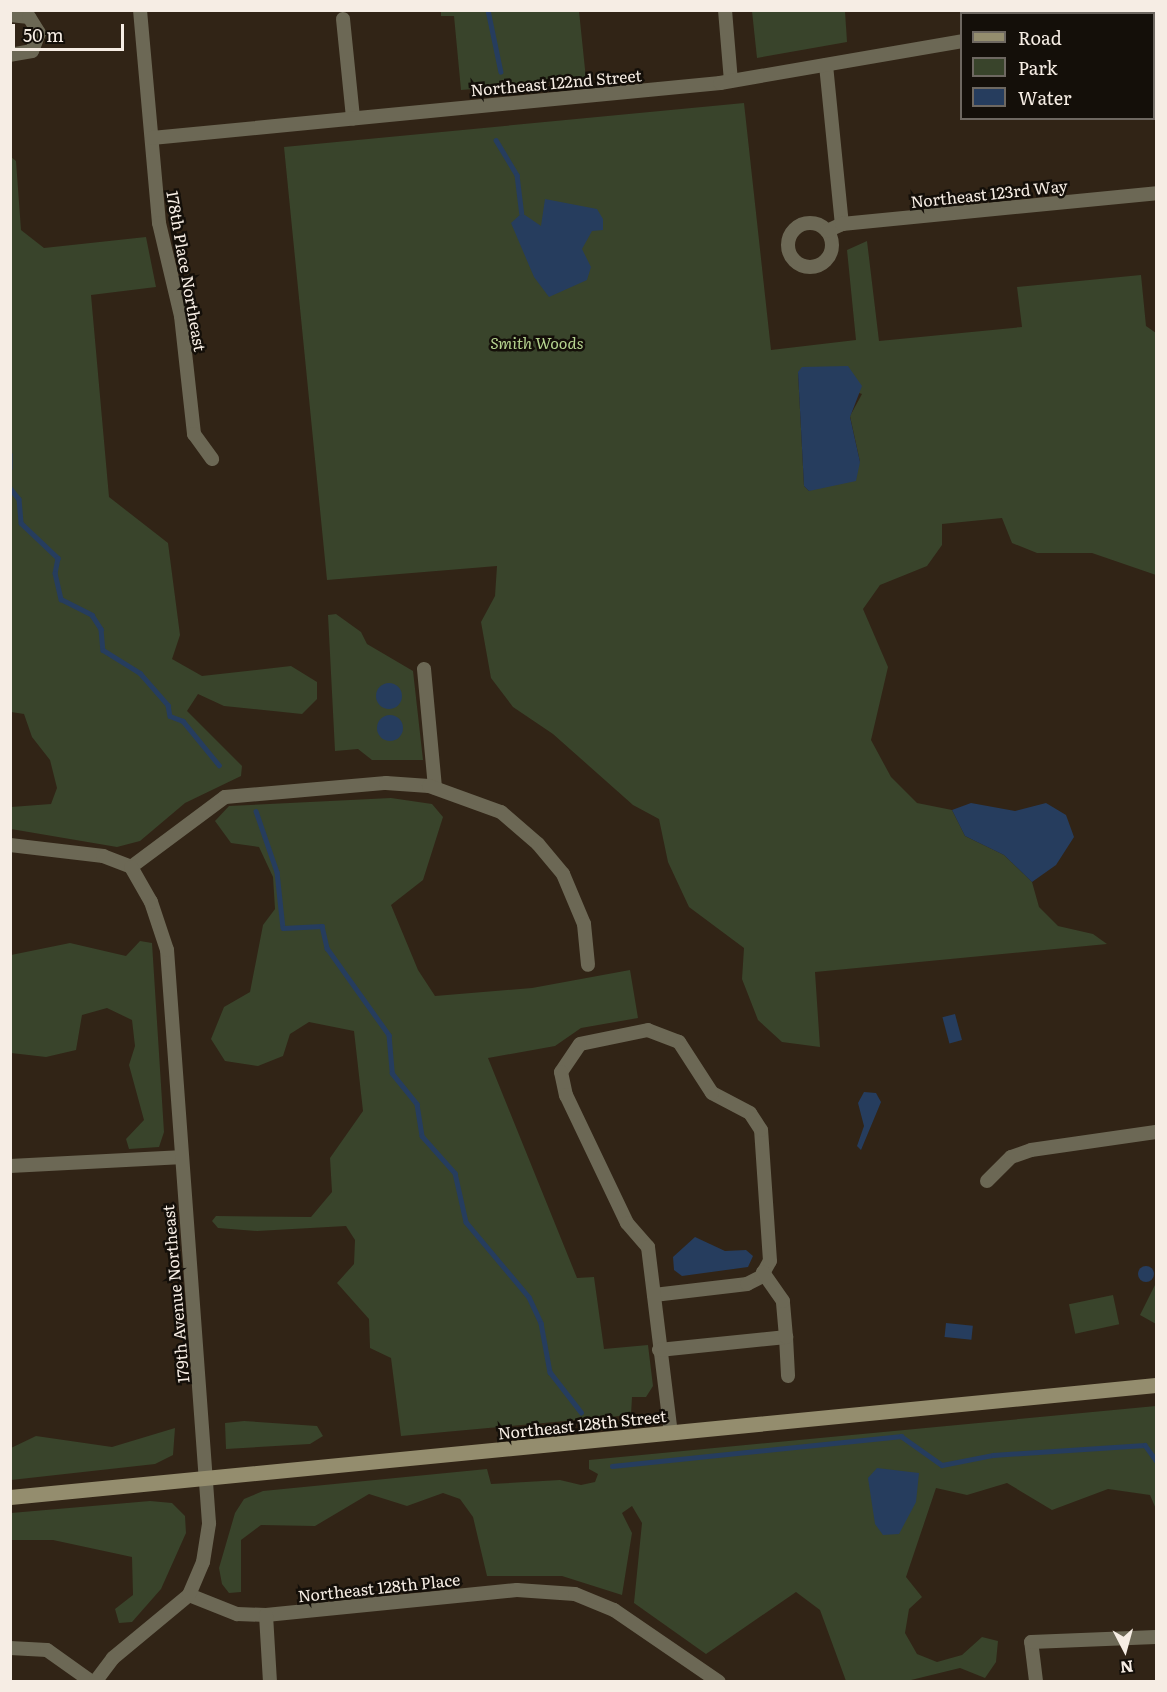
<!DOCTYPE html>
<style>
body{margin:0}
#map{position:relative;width:1167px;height:1692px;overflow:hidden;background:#312416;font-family:Literata,serif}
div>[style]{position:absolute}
.green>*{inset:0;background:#39442b;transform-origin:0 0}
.water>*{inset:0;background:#263d5e;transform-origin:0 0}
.round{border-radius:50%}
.stream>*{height:4.5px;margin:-2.25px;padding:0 2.25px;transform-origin:2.25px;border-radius:2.25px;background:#263d5e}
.street>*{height:14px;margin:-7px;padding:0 7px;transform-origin:7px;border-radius:7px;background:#6c6855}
.street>.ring{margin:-7px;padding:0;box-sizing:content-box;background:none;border:14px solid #6c6855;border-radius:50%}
.secondary>*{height:15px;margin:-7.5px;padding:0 7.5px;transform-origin:7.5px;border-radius:7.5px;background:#948d6e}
span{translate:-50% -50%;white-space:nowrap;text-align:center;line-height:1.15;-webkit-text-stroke:5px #140f09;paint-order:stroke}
.street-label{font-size:16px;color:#f6ede4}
.park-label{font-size:16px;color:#b4d28e;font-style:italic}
.frame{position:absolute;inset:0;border:12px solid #f6ede4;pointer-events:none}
.legend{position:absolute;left:960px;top:12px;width:195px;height:108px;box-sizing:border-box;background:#140f09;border:2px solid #6e6861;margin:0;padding:8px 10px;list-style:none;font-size:18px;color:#f6ede4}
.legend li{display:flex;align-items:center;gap:12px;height:30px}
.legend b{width:30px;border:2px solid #6e6861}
.north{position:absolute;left:1095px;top:1620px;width:60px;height:60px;-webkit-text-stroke:4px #140f09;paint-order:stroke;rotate:174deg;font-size:16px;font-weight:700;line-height:24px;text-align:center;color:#f6ede4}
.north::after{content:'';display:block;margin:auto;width:21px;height:27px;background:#f6ede4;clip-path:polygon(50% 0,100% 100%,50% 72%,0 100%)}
.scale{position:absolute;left:12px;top:24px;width:112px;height:27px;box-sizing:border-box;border:3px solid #f6ede4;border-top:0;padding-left:8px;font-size:18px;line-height:21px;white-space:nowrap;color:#f6ede4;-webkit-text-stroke:4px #140f09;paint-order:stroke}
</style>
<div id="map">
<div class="green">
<i style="clip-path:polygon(441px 11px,579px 11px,586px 79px,461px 90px,454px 16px,441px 16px)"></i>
<i style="clip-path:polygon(752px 11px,845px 11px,847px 42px,757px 58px)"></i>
<i style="clip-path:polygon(evenodd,744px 103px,771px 350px,856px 340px,847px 250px,867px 241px,879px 341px,1022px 327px,1017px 287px,1141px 275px,1146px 326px,1156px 333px,1156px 575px,1092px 553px,1037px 553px,1012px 543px,1002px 518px,942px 524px,942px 545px,927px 566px,880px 585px,863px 609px,888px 667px,871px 740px,891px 777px,917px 803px,952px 810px,965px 836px,1004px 855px,1032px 882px,1039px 907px,1058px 926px,1093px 934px,1107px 944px,815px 972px,820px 1047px,782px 1042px,758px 1020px,742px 979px,744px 948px,689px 907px,668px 862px,659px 819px,633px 805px,553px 734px,513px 707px,491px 678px,481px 622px,495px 596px,497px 566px,327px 580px,284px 147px,744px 103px,798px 372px,862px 394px,850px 416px,860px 462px,809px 491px,804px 486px,798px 372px)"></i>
<i style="clip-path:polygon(11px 157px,16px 161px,21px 230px,44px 248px,146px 237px,156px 287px,91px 295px,109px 497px,168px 543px,180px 635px,172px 659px,202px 676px,291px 666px,317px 682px,317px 699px,302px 714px,224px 706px,198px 694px,187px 711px,242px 766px,241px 776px,185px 803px,140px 841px,117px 847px,11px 829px,11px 807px,51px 804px,57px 788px,50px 760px,32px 737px,24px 714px,11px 712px)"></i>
<i style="clip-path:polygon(336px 614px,361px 632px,367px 644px,413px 671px,423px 760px,372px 760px,358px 749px,335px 751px,328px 615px)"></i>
<i style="clip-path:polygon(391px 798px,432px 804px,443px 817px,423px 880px,391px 905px,418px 970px,435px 996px,532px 988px,630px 970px,638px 1018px,581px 1028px,555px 1046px,488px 1058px,577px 1278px,594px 1277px,604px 1349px,648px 1345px,653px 1386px,646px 1397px,632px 1397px,631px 1415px,401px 1436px,391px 1358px,370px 1348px,369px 1319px,337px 1283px,354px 1264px,355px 1240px,346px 1226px,257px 1231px,218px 1228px,212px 1221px,216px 1216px,311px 1217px,332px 1192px,330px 1158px,363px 1111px,354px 1031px,309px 1022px,290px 1034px,283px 1056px,258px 1066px,225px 1061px,211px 1039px,224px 1007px,250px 992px,263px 925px,275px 909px,273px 877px,259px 847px,231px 843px,215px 821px,229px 806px)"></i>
<i style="clip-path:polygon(140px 941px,152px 943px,164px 1132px,159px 1147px,129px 1149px,126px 1139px,144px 1120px,129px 1065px,135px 1046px,132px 1020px,107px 1008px,82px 1015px,76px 1050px,46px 1057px,11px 1053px,11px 955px,70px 943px,126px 956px)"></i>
<i style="clip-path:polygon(1156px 1283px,1156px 1324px,1140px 1315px)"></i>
<i style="left:1113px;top:1295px;width:30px;height:45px;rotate:78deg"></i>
<i style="clip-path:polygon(1156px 1406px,1156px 1509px,1150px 1495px,1108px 1489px,1052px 1510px,1007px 1483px,967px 1495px,936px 1488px,906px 1577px,922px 1597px,909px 1609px,905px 1633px,917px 1654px,937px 1662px,962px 1655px,982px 1637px,998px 1641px,996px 1662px,985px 1678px,960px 1668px,907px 1681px,846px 1681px,820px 1610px,796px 1592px,706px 1654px,634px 1603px,642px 1523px,632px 1506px,622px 1513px,632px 1533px,622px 1595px,562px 1576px,487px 1576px,473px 1517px,460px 1499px,443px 1493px,407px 1506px,369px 1494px,315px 1526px,261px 1525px,241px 1540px,241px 1592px,229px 1593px,222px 1584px,219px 1568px,235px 1513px,244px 1499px,263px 1491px,487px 1469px,491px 1484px,560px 1480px,581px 1485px,595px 1482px,598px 1474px,589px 1469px,589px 1460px)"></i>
<i style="clip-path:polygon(244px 1421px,317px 1426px,323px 1436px,310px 1444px,226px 1449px,225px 1423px)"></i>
<i style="clip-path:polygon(175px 1428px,173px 1455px,155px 1464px,11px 1480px,11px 1448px,36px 1436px,112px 1447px)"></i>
<i style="clip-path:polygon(150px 1501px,172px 1503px,185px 1516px,186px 1533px,161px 1589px,132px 1622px,119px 1623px,115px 1609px,133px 1595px,132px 1557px,53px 1540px,11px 1540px,11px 1513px)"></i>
</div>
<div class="water">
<i style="clip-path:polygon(545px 199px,597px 209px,603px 219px,603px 230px,592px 231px,582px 249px,591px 267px,587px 280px,549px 297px,534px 277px,511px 223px,522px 213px,541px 226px)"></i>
<i style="clip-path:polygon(848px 366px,862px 386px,850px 417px,860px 462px,856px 481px,809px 491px,804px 486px,798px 372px,802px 367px)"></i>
<i class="round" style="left:376px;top:683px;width:26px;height:26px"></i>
<i class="round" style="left:377px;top:715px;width:26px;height:26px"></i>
<i style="clip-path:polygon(971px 803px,1015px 811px,1046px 803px,1066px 815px,1074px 837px,1056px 865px,1032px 882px,1004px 855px,965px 836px,952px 810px)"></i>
<i style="left:955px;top:1014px;width:27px;height:13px;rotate:75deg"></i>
<i style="clip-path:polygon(864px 1092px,876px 1093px,881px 1102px,861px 1150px,857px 1146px,864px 1126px,858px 1103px)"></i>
<i style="clip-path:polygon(695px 1237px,725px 1251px,746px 1250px,753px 1256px,748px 1267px,682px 1276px,674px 1270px,673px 1257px)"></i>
<i class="round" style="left:1138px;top:1266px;width:16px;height:16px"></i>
<i style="left:946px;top:1323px;width:27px;height:14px;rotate:6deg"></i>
<i style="clip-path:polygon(877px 1468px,919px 1473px,916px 1502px,899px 1534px,883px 1535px,875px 1524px,868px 1478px)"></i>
</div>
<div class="stream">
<i style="left:488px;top:10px;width:63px;rotate:78.2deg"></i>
<i style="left:496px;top:140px;width:41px;rotate:59deg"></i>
<i style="left:517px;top:175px;width:38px;rotate:83deg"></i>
<i style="left:10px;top:454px;width:14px;rotate:90deg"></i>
<i style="left:10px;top:488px;width:14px;rotate:51deg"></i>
<i style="left:19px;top:499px;width:24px;rotate:85deg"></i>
<i style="left:21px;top:523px;width:51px;rotate:43.4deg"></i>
<i style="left:58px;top:558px;width:15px;rotate:101deg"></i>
<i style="left:55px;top:573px;width:27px;rotate:77deg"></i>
<i style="left:61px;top:599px;width:35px;rotate:27deg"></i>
<i style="left:92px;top:615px;width:17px;rotate:57deg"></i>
<i style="left:101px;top:629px;width:21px;rotate:85deg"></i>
<i style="left:103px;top:650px;width:44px;rotate:31.9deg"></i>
<i style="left:140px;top:673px;width:43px;rotate:48.8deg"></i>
<i style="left:168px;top:705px;width:11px;rotate:80deg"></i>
<i style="left:170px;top:716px;width:14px;rotate:21deg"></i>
<i style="left:183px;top:721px;width:57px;rotate:50.7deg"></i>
<i style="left:256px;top:811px;width:65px;rotate:71deg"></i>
<i style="left:277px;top:872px;width:56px;rotate:83.9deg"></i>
<i style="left:283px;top:928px;width:39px;rotate:-3deg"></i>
<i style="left:322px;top:926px;width:23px;rotate:77deg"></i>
<i style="left:327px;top:948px;width:107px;rotate:54.5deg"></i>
<i style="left:389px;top:1035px;width:38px;rotate:85deg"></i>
<i style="left:392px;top:1073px;width:40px;rotate:51deg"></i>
<i style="left:417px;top:1104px;width:32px;rotate:81deg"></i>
<i style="left:422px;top:1136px;width:50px;rotate:48.3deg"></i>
<i style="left:455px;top:1173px;width:50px;rotate:77.3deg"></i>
<i style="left:466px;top:1222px;width:98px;rotate:50deg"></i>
<i style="left:529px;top:1297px;width:29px;rotate:65deg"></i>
<i style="left:541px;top:1323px;width:50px;rotate:79.6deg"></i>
<i style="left:550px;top:1372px;width:51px;rotate:52.2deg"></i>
<i style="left:612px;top:1466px;width:291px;rotate:-5.9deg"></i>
<i style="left:901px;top:1436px;width:50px;rotate:35.3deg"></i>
<i style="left:942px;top:1465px;width:52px;rotate:-11.1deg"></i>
<i style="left:993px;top:1455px;width:152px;rotate:-3.8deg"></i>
<i style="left:1145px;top:1445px;width:19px;rotate:54deg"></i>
</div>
<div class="street">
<i style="left:140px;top:10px;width:214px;rotate:84.9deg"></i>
<i style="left:159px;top:223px;width:96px;rotate:76.7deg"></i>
<i style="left:181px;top:316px;width:119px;rotate:83.7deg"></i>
<i style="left:194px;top:434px;width:31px;rotate:54deg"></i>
<i style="left:725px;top:10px;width:71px;rotate:85.2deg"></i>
<i style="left:10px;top:15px;width:19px;rotate:6deg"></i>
<i style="left:29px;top:17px;width:19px;rotate:58deg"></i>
<i style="left:39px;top:33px;width:19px;rotate:111deg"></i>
<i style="left:32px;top:51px;width:22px;rotate:170deg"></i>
<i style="left:343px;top:19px;width:100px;rotate:84.2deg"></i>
<i style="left:1154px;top:19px;width:2px;rotate:-27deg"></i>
<i style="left:826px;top:65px;width:160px;rotate:84.3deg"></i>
<i style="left:152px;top:138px;width:571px;rotate:-5.53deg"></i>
<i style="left:720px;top:83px;width:246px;rotate:-9.8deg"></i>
<i class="ring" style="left:788px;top:223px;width:30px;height:30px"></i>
<i style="left:827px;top:231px;width:17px;rotate:-25deg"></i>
<i style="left:842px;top:224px;width:316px;rotate:-5.6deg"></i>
<i style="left:424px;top:669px;width:119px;rotate:84.7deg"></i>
<i style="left:10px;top:845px;width:94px;rotate:6.7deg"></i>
<i style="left:103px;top:856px;width:30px;rotate:21deg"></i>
<i style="left:131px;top:867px;width:117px;rotate:-36.7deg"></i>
<i style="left:225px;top:797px;width:162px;rotate:-5deg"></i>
<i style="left:386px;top:783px;width:43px;rotate:4deg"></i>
<i style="left:429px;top:786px;width:77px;rotate:19.9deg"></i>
<i style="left:501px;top:812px;width:49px;rotate:40.9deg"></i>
<i style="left:538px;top:844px;width:39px;rotate:50deg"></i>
<i style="left:563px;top:874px;width:54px;rotate:67.2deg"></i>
<i style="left:584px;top:924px;width:41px;rotate:84.4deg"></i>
<i style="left:10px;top:1166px;width:169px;rotate:-3deg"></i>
<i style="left:987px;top:1181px;width:34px;rotate:-45deg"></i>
<i style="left:1011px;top:1157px;width:21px;rotate:-19deg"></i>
<i style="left:1031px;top:1150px;width:126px;rotate:-8.2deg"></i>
<i style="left:654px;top:1295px;width:94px;rotate:-6.7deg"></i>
<i style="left:747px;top:1284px;width:16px;rotate:-27deg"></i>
<i style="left:761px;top:1277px;width:18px;rotate:-61deg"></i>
<i style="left:770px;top:1261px;width:131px;rotate:-93.9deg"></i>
<i style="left:761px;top:1130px;width:20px;rotate:-123deg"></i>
<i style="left:750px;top:1113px;width:43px;rotate:-152.2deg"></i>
<i style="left:712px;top:1093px;width:61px;rotate:-122.9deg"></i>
<i style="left:679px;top:1042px;width:33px;rotate:-159deg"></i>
<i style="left:648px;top:1030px;width:69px;rotate:168.4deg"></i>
<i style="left:580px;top:1044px;width:34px;rotate:124deg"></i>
<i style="left:561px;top:1072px;width:24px;rotate:78deg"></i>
<i style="left:566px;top:1095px;width:142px;rotate:64.5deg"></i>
<i style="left:627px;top:1223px;width:32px;rotate:49deg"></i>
<i style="left:648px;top:1247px;width:187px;rotate:83deg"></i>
<i style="left:786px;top:1337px;width:39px;rotate:87deg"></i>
<i style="left:659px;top:1350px;width:128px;rotate:-5.8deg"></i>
<i style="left:786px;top:1337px;width:36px;rotate:-95deg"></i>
<i style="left:783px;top:1301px;width:35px;rotate:-125deg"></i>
<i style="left:189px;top:1595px;width:52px;rotate:21.6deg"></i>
<i style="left:237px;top:1614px;width:29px;rotate:2deg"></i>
<i style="left:266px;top:1615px;width:252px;rotate:-5.7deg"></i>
<i style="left:517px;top:1590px;width:58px;rotate:3.9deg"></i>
<i style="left:575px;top:1594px;width:42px;rotate:22.3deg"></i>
<i style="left:614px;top:1610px;width:127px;rotate:34.4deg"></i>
<i style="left:266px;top:1615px;width:67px;rotate:86.6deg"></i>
<i style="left:10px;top:1648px;width:37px;rotate:3deg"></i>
<i style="left:47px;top:1650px;width:55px;rotate:35.4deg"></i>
<i style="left:1036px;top:1681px;width:39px;rotate:-97deg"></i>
<i style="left:1031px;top:1642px;width:125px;rotate:-2.3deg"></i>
<i style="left:95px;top:1682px;width:30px;rotate:-53deg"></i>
<i style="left:113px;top:1658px;width:99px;rotate:-39.7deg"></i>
<i style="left:189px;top:1595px;width:36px;rotate:-67deg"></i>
<i style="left:203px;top:1562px;width:39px;rotate:-81deg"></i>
<i style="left:209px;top:1523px;width:575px;rotate:-94.19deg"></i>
<i style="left:167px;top:950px;width:51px;rotate:-108.4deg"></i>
<i style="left:151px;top:902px;width:40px;rotate:-119.7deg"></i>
</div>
<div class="secondary">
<i style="left:10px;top:1497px;width:1151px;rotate:-5.58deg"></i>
</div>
<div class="street-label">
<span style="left:556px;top:82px;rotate:-5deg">Northeast 122nd Street</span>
<span style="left:989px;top:193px;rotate:-6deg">Northeast 123rd Way</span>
<span style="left:187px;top:271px;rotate:80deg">178th Place Northeast</span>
<span style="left:175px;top:1294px;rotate:-95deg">179th Avenue Northeast</span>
<span style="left:582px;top:1424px;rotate:-6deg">Northeast 128th Street</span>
<span style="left:379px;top:1587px;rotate:-6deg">Northeast 128th Place</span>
</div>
<div class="park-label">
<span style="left:537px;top:342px">Smith Woods</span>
</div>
<div class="frame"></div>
<ul class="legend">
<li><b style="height:8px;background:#948d6e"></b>Road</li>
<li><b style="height:16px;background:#39442b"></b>Park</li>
<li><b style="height:16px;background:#263d5e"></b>Water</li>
</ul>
<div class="north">N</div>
<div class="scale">50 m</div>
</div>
